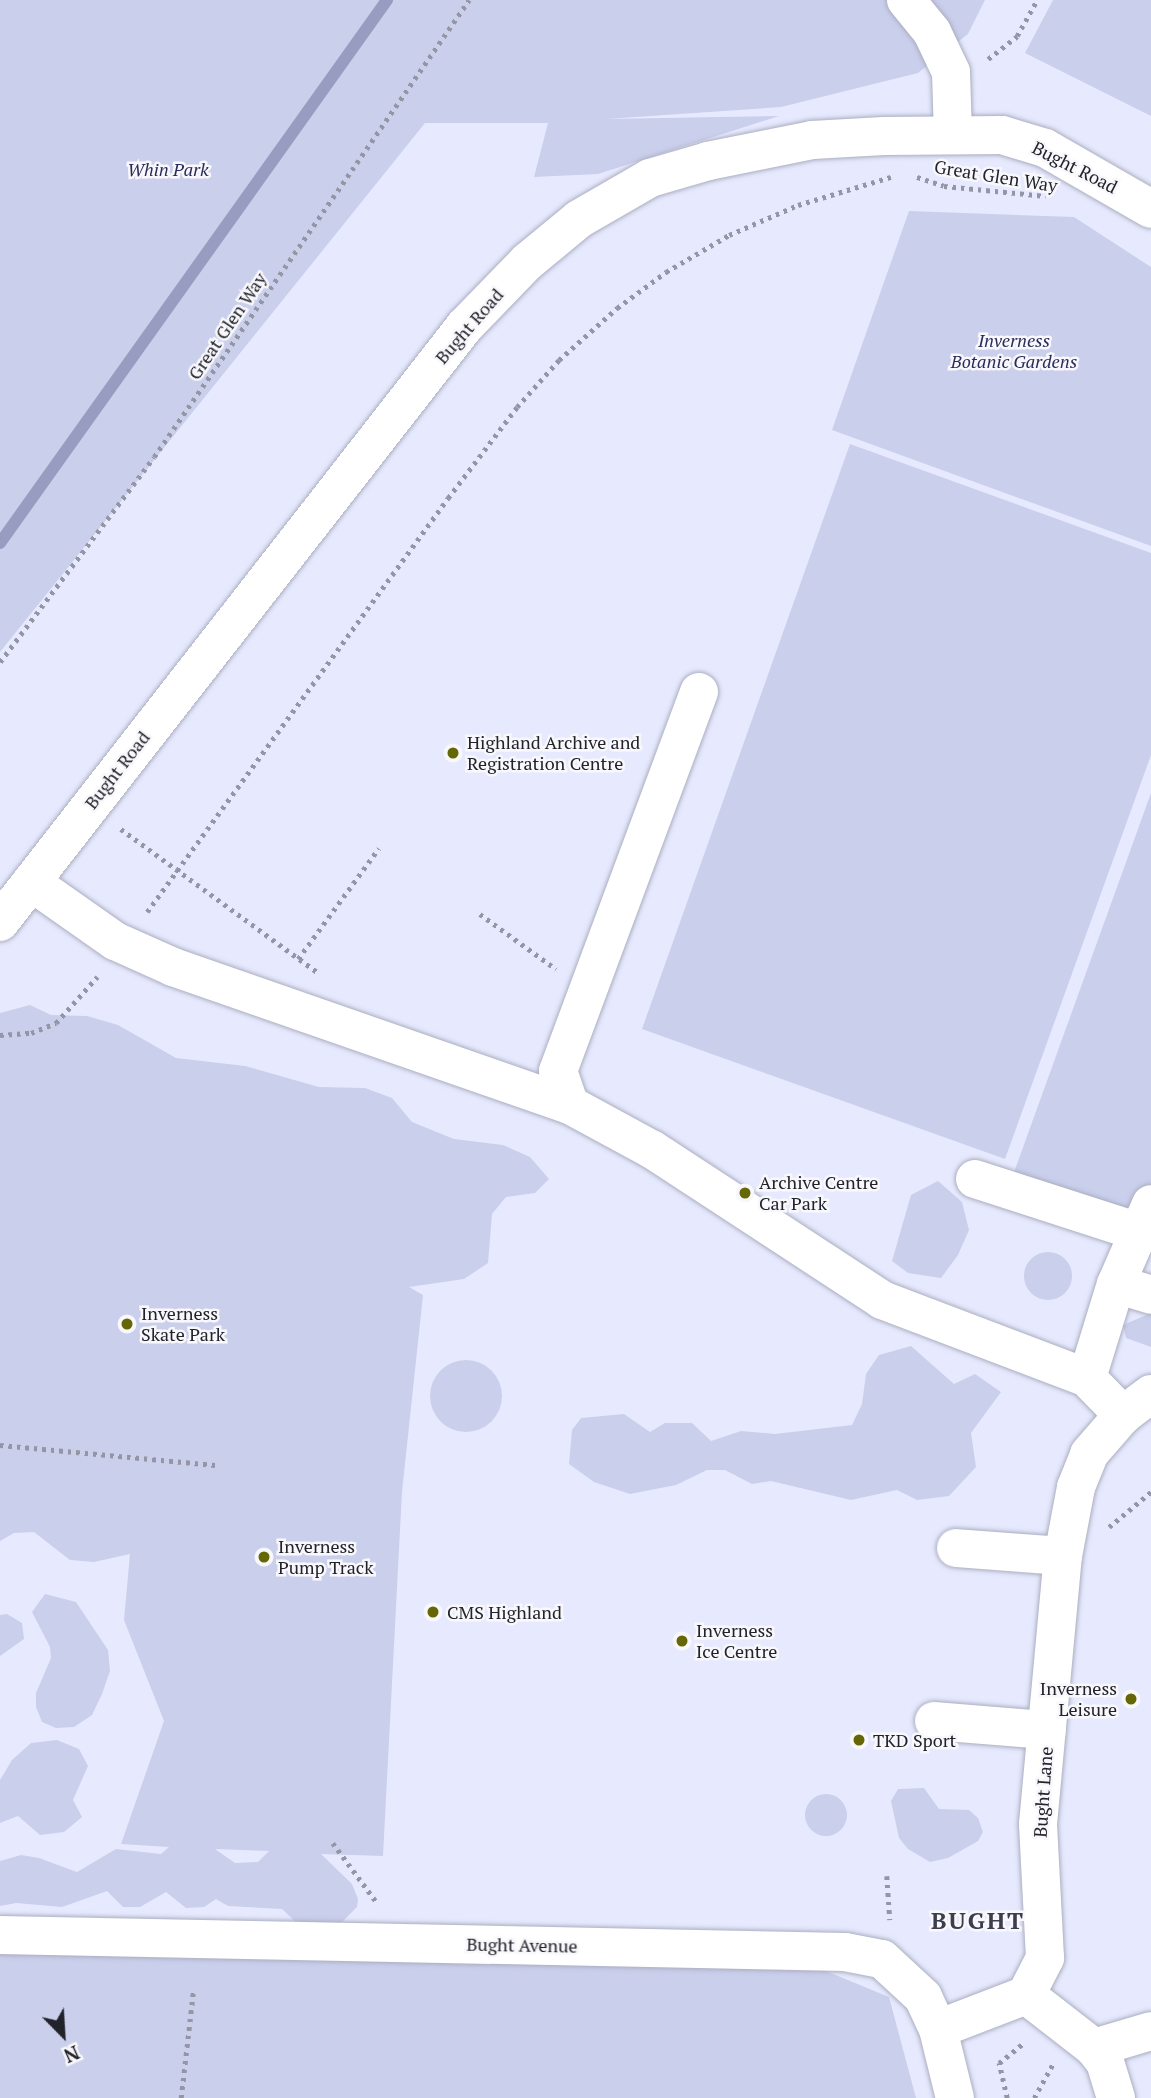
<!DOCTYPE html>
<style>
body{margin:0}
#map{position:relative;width:1151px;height:2098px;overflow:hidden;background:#e7eafe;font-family:"PT Serif",serif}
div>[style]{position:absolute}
.green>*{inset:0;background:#cacfec}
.round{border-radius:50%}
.stream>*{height:12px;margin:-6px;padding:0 6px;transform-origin:6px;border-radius:6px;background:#979cc0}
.path>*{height:4.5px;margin-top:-2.25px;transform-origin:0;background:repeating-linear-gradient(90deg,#9496a5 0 3.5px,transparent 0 8.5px)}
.roads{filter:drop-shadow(0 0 2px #abaec1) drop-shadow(0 0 2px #abaec1)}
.minor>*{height:38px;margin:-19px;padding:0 19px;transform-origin:19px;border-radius:19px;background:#fff}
.dots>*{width:19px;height:19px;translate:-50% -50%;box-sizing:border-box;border:4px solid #f8f8fc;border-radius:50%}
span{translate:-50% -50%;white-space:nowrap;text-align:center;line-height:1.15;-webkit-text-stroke:5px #f8f8fc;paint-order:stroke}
.street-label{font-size:18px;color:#22232a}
.park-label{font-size:18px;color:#292b5a;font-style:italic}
.poi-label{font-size:18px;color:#22232a}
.left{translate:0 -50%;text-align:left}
.right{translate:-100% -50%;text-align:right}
.district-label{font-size:24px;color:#3c3e4e;font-weight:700;letter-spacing:2px}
.north{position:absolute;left:28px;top:2000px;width:70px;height:70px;-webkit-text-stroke:5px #f8f8fc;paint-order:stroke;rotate:156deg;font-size:19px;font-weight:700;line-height:28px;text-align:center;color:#22232a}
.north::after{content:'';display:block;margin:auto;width:24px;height:32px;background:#22232a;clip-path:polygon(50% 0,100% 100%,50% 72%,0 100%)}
</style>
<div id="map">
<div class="green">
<i style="clip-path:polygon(0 0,985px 0,968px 34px,918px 73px,781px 107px,607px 119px,779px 116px,598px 174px,534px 177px,548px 123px,425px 123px,0 652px)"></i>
<i style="clip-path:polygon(1053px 0,1151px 0,1151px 116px,1025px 53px)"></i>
<i style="clip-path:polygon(909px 211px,1074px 217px,1151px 267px,1151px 546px,832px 430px)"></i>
<i style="clip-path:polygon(850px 444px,1151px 553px,1151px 755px,1005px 1159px,642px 1029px)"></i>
<i style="clip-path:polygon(1151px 793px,1151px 1218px,1013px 1175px)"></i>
<i style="clip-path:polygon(evenodd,30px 1005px,51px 1015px,87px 1016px,118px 1025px,176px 1058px,245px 1066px,319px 1087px,365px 1088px,392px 1098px,412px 1122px,454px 1139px,503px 1145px,530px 1157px,549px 1179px,535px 1193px,506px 1197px,492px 1214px,488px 1263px,464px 1279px,409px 1287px,423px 1295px,402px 1492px,383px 1856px,321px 1854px,352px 1884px,358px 1899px,357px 1907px,340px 1924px,298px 1924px,282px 1909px,228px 1906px,216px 1899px,204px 1907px,186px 1908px,166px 1892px,140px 1907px,123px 1907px,107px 1891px,62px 1907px,16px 1903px,0 1906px,0 1861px,21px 1855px,39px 1858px,77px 1872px,116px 1849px,161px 1854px,169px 1847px,121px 1844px,164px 1721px,124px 1620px,130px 1554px,94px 1562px,70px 1560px,34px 1532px,14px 1533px,0 1541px,0 1013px,30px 1005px,215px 1849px,269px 1851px,258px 1862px,235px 1863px,215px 1849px)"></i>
<i style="clip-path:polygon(938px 1181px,962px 1202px,969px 1230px,958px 1255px,941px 1278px,908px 1273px,892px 1261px,911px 1195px)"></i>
<i class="round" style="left:1024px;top:1252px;width:48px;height:48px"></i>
<i style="clip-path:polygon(1151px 1313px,1151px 1347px,1126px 1338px,1123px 1325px)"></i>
<i style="clip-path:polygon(911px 1346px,954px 1384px,975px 1374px,1001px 1392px,971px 1433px,976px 1467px,949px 1496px,917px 1500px,897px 1490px,851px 1500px,771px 1481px,752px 1484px,725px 1470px,707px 1470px,676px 1485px,630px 1494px,594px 1482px,569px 1464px,572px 1430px,581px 1418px,624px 1414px,650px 1432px,665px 1423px,692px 1423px,711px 1441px,741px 1431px,775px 1434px,852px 1425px,862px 1404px,866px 1374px,879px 1355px)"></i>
<i class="round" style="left:430px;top:1360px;width:72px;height:72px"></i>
<i style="clip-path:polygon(45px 1594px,76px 1602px,108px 1650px,110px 1671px,102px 1694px,92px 1715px,74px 1727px,56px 1728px,42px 1722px,36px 1707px,36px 1693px,51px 1658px,50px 1647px,32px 1612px)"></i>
<i style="clip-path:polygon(7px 1614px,22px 1623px,24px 1639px,0 1656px,0 1615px)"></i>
<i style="clip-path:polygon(57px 1740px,79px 1749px,88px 1766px,73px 1800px,82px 1817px,64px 1832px,40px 1835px,18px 1816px,0 1823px,0 1780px,12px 1760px,31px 1743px)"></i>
<i style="clip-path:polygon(924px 1788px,939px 1809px,969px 1810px,978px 1818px,983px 1832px,978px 1841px,948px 1858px,930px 1862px,908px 1849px,899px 1838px,891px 1801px,898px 1789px)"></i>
<i class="round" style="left:805px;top:1794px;width:42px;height:42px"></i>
<i style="clip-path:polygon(0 1953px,821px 1969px,889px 1997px,916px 2098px,0 2098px)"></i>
</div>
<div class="stream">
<i style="left:0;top:543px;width:667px;rotate:-54.52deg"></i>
</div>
<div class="path">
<i style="left:988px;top:59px;width:37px;rotate:-38deg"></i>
<i style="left:1017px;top:36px;width:41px;rotate:-60.9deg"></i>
<i style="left:917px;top:177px;width:28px;rotate:18deg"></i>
<i style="left:944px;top:186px;width:102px;rotate:5.6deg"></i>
<i style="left:0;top:662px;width:256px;rotate:-53.1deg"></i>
<i style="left:154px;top:457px;width:555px;rotate:-55.42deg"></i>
<i style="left:121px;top:829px;width:246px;rotate:36.1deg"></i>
<i style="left:147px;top:912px;width:512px;rotate:-53.98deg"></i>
<i style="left:448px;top:498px;width:114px;rotate:-52.8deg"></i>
<i style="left:517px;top:407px;width:63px;rotate:-48.2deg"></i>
<i style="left:559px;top:360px;width:78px;rotate:-41.9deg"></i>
<i style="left:617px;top:308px;width:61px;rotate:-36.3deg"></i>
<i style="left:666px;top:272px;width:73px;rotate:-30.4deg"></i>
<i style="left:729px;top:235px;width:75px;rotate:-23.5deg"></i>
<i style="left:798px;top:205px;width:97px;rotate:-16.8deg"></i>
<i style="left:480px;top:914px;width:94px;rotate:35.9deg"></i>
<i style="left:298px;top:959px;width:137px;rotate:-53.9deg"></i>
<i style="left:0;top:1035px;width:31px;rotate:-4deg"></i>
<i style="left:31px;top:1033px;width:27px;rotate:-22deg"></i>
<i style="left:56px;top:1023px;width:62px;rotate:-48.3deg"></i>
<i style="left:0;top:1445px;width:216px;rotate:5.3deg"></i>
<i style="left:1109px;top:1527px;width:55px;rotate:-39.8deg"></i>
<i style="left:333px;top:1843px;width:76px;rotate:53.6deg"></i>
<i style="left:887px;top:1876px;width:44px;rotate:86.1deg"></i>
<i style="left:181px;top:2098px;width:106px;rotate:-83.5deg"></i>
<i style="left:1007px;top:2098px;width:36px;rotate:-103deg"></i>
<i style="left:999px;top:2063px;width:32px;rotate:-39deg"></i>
<i style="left:1034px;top:2098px;width:38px;rotate:-61deg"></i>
</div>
<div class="roads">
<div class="minor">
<i style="left:906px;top:0;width:41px;rotate:50.9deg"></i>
<i style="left:932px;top:32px;width:44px;rotate:64.6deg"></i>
<i style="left:951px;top:72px;width:63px;rotate:88.2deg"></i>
<i style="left:699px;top:692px;width:404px;rotate:110.4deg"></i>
<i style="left:558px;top:1071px;width:36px;rotate:71deg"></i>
<i style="left:570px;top:1105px;width:94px;rotate:28.5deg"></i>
<i style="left:653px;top:1150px;width:274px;rotate:33.2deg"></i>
<i style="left:882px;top:1300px;width:219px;rotate:20.8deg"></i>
<i style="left:1087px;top:1378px;width:52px;rotate:45.8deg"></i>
<i style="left:31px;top:882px;width:103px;rotate:35.1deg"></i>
<i style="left:115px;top:941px;width:64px;rotate:24.1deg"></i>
<i style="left:173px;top:967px;width:420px;rotate:19.2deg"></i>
<i style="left:0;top:922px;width:755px;rotate:-52.05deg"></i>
<i style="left:464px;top:327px;width:91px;rotate:-45.9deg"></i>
<i style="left:527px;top:262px;width:67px;rotate:-39.6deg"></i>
<i style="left:579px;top:219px;width:82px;rotate:-30deg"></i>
<i style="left:650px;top:178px;width:60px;rotate:-16.3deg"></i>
<i style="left:708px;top:161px;width:106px;rotate:-11.4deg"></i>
<i style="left:812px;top:140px;width:72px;rotate:-3.2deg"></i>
<i style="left:884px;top:136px;width:118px;rotate:-0.5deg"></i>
<i style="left:1002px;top:135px;width:45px;rotate:16.8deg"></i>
<i style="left:1045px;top:148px;width:122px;rotate:29.9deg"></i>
<i style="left:975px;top:1179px;width:172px;rotate:17.9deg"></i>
<i style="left:1116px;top:1284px;width:37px;rotate:17deg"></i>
<i style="left:1087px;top:1378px;width:98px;rotate:-72.9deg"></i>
<i style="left:1116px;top:1284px;width:87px;rotate:-66.4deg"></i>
<i style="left:956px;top:1548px;width:107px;rotate:4.3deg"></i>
<i style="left:934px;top:1721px;width:113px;rotate:4.6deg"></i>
<i style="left:0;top:1935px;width:845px;rotate:1.15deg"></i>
<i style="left:845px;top:1952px;width:38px;rotate:11deg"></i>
<i style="left:882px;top:1959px;width:56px;rotate:42.8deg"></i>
<i style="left:923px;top:1997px;width:35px;rotate:65deg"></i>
<i style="left:938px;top:2029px;width:71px;rotate:76.2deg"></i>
<i style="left:1026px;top:1995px;width:86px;rotate:37.9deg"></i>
<i style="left:1094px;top:2048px;width:18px;rotate:52deg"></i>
<i style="left:1105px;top:2062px;width:38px;rotate:73deg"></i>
<i style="left:938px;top:2029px;width:94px;rotate:-21.1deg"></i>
<i style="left:1026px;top:1995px;width:42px;rotate:-62.8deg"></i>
<i style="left:1045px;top:1958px;width:134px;rotate:-93deg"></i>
<i style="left:1038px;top:1824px;width:269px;rotate:-84.7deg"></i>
<i style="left:1063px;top:1556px;width:70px;rotate:-79.3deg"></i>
<i style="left:1076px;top:1487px;width:35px;rotate:-68deg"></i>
<i style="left:1089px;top:1454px;width:52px;rotate:-48.9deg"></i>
<i style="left:1123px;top:1415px;width:35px;rotate:-37deg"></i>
<i style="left:1094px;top:2048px;width:59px;rotate:-16.6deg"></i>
</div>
</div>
<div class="dots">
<i style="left:453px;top:753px;background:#646704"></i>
<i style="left:745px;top:1193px;background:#646704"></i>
<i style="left:127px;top:1324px;background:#646704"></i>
<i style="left:264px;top:1557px;background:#646704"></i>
<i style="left:433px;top:1612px;background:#646704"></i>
<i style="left:682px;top:1641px;background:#646704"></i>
<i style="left:1131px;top:1699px;background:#646704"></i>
<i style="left:859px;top:1740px;background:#646704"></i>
</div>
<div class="street-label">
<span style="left:1075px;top:167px;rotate:27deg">Bught Road</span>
<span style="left:996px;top:176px;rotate:9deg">Great Glen Way</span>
<span style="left:227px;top:326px;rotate:-56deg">Great Glen Way</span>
<span style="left:469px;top:326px;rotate:-49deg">Bught Road</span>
<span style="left:117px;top:770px;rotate:-52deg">Bught Road</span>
<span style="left:1043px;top:1792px;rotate:-86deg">Bught Lane</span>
<span style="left:522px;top:1945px;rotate:1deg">Bught Avenue</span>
</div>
<div class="park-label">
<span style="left:168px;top:169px">Whin Park</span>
<span style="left:1014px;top:351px">Inverness<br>Botanic Gardens</span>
</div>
<div class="poi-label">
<span class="left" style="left:467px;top:753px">Highland Archive and<br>Registration Centre</span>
<span class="left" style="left:759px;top:1193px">Archive Centre<br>Car Park</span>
<span class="left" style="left:141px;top:1324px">Inverness<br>Skate Park</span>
<span class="left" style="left:278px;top:1557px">Inverness<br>Pump Track</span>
<span class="left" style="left:447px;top:1612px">CMS Highland</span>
<span class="left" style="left:696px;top:1641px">Inverness<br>Ice Centre</span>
<span class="right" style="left:1117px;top:1699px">Inverness<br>Leisure</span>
<span class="left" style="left:873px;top:1740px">TKD Sport</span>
</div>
<div class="district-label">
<span style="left:978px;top:1921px">BUGHT</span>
</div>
<div class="north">N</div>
</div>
